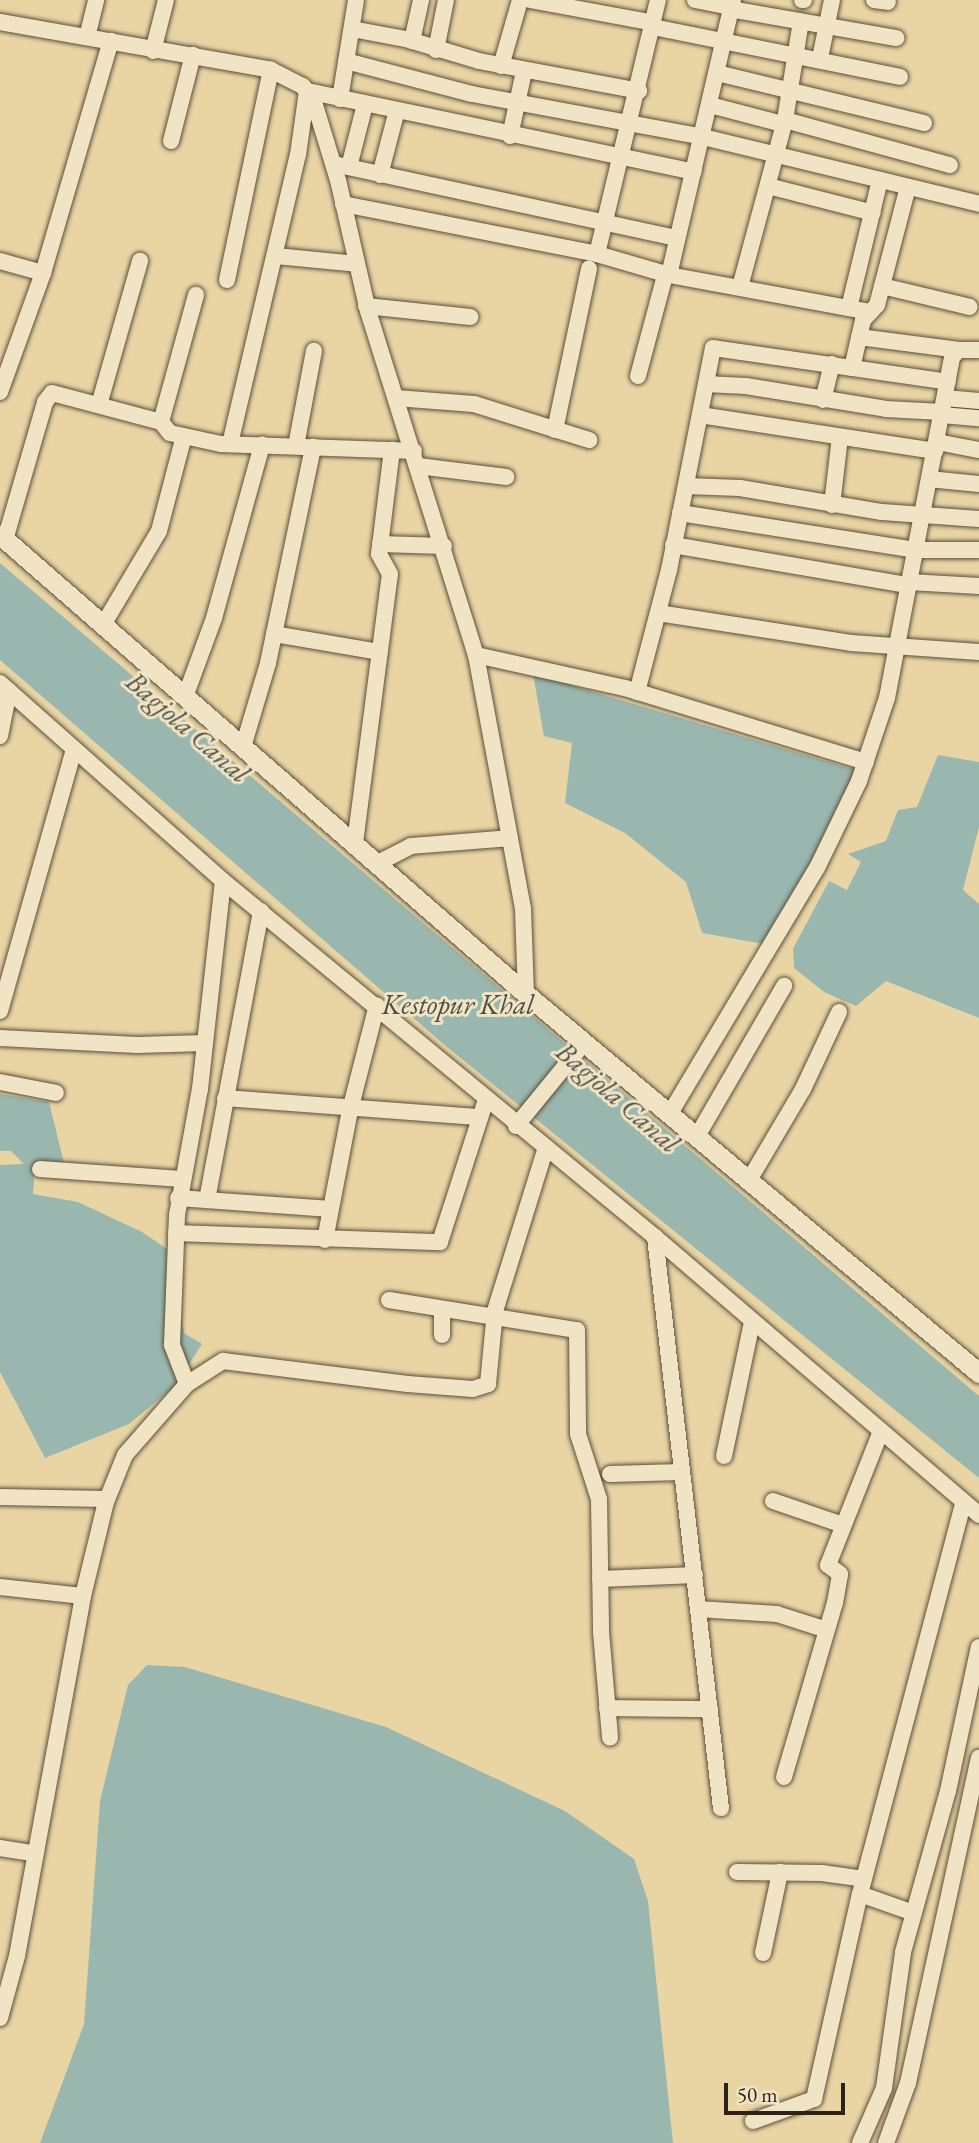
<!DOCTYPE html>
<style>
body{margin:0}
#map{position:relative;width:979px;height:2143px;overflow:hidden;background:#e9d5a4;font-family:"EB Garamond",serif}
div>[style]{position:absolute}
.water>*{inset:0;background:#9ab7af}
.roads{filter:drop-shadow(0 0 2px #5b4f3c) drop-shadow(0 0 2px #5b4f3c)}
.minor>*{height:16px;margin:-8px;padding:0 8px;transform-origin:8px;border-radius:8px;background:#f1e4c4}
.tertiary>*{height:19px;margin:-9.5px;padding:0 9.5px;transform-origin:9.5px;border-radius:9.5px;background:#f1e4c4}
span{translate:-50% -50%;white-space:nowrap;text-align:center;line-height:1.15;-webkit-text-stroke:6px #f1e4c4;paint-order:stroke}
.water-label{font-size:28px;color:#4d4f46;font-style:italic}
.scale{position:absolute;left:724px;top:2083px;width:121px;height:32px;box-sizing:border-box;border:4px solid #2c2219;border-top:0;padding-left:9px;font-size:21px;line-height:24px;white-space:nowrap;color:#2c2219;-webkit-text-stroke:5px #f1e4c4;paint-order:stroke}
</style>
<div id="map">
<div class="water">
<i style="clip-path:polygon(0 563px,979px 1396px,979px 1478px,447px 1047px,0 660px)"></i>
<i style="clip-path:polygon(533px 674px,859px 771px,770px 945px,702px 933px,686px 882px,625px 833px,565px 803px,572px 743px,544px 736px)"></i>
<i style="clip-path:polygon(938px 755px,979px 762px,979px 827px,963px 890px,979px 904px,979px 1018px,886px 981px,856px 1006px,824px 992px,794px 968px,793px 949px,829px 881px,847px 890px,861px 862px,848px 854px,886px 841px,898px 810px,917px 807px)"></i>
<i style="clip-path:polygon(0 1094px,49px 1102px,64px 1163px,35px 1168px,33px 1194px,78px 1202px,142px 1232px,176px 1255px,180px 1295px,166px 1298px,166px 1314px,181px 1314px,184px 1333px,202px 1344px,175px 1386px,129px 1424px,45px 1458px,0 1372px,0 1165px,24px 1164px,11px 1151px,0 1151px)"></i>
<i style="clip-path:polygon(147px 1665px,185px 1667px,386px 1727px,565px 1811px,634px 1859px,648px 1901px,673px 2143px,40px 2143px,84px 2024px,100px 1801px,128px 1685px)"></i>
</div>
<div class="roads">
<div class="minor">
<i style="left:530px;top:0;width:126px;rotate:10.5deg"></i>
<i style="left:695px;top:0;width:37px;rotate:11deg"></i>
<i style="left:802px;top:0;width:2px"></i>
<i style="left:874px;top:0;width:14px;rotate:8deg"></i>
<i style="left:730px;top:9px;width:169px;rotate:9.9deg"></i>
<i style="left:0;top:22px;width:275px;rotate:10deg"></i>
<i style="left:271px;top:70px;width:36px;rotate:27deg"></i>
<i style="left:303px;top:86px;width:22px;rotate:58deg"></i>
<i style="left:315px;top:105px;width:78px;rotate:73deg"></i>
<i style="left:338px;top:180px;width:134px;rotate:77.1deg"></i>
<i style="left:368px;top:311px;width:361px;rotate:72.6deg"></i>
<i style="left:476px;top:655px;width:258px;rotate:79.5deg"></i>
<i style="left:523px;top:909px;width:85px;rotate:88deg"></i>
<i style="left:653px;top:27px;width:252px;rotate:11.4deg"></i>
<i style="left:352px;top:29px;width:55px;rotate:10.5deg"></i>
<i style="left:406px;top:39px;width:76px;rotate:16.8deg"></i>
<i style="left:479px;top:61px;width:163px;rotate:10.6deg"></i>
<i style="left:87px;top:37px;width:38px;rotate:-76deg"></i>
<i style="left:412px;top:41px;width:42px;rotate:-77.6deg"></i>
<i style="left:436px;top:50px;width:51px;rotate:-78.7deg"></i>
<i style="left:153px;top:51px;width:53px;rotate:-75.7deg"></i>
<i style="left:820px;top:58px;width:59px;rotate:-78.3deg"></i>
<i style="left:346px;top:61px;width:130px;rotate:14.7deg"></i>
<i style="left:472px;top:94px;width:235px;rotate:10.5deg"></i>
<i style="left:703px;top:137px;width:284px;rotate:13.6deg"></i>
<i style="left:501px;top:66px;width:69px;rotate:-73.9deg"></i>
<i style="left:717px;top:73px;width:213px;rotate:13.6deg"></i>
<i style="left:340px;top:99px;width:100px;rotate:-80.8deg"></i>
<i style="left:710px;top:105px;width:75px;rotate:14.6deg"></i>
<i style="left:785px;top:120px;width:171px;rotate:15.3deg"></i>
<i style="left:510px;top:136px;width:66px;rotate:-77.8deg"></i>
<i style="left:171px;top:141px;width:89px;rotate:-75.7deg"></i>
<i style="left:334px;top:164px;width:350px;rotate:12.2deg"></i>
<i style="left:349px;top:167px;width:65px;rotate:-75.7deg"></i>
<i style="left:380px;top:175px;width:67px;rotate:-75.3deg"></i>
<i style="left:768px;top:186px;width:108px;rotate:14.4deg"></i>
<i style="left:343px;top:204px;width:259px;rotate:11.1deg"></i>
<i style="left:597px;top:254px;width:75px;rotate:16.3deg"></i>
<i style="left:669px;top:275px;width:282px;rotate:-76.9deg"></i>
<i style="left:597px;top:254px;width:261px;rotate:-76.5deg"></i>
<i style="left:276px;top:256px;width:81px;rotate:5.6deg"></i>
<i style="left:0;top:261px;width:45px;rotate:15.6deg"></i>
<i style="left:43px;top:273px;width:242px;rotate:-73.7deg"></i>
<i style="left:669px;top:275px;width:205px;rotate:10.4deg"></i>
<i style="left:227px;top:280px;width:215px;rotate:-78.2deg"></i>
<i style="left:882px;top:286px;width:90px;rotate:13.4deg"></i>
<i style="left:740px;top:287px;width:173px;rotate:-74.9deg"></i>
<i style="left:785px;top:120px;width:100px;rotate:-80.8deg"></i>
<i style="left:366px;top:306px;width:105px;rotate:6deg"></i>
<i style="left:849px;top:308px;width:132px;rotate:-76.4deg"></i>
<i style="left:859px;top:337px;width:101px;rotate:7.4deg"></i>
<i style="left:852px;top:368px;width:49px;rotate:-77.1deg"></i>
<i style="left:863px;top:320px;width:21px;rotate:-47deg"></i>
<i style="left:877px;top:305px;width:122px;rotate:-75.3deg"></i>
<i style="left:638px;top:376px;width:105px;rotate:-75deg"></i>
<i style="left:706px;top:384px;width:40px;rotate:2.9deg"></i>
<i style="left:746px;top:386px;width:142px;rotate:9.3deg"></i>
<i style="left:886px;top:409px;width:56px;rotate:3.1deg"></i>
<i style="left:0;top:392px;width:127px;rotate:-70.1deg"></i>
<i style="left:396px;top:398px;width:78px;rotate:4.4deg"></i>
<i style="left:474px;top:404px;width:121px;rotate:17.4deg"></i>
<i style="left:945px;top:398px;width:34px;rotate:5deg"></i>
<i style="left:823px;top:400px;width:37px;rotate:-76deg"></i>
<i style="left:99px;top:405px;width:150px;rotate:-74.1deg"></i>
<i style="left:700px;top:415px;width:238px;rotate:8.7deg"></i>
<i style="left:942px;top:415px;width:37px;rotate:5deg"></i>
<i style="left:161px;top:422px;width:132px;rotate:-74.6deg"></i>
<i style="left:555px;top:430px;width:165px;rotate:-78.1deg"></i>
<i style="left:937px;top:442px;width:43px;rotate:10.8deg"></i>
<i style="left:230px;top:444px;width:297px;rotate:-76.8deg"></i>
<i style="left:298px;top:155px;width:65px;rotate:-82deg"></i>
<i style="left:307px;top:91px;width:395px;rotate:11.8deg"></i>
<i style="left:296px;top:446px;width:97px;rotate:-79.3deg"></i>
<i style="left:418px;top:466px;width:89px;rotate:7.1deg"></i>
<i style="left:929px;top:479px;width:50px;rotate:5.7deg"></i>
<i style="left:686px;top:486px;width:54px;rotate:2.1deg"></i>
<i style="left:740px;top:488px;width:144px;rotate:9.6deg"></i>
<i style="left:882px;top:512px;width:97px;rotate:4.1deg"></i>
<i style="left:832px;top:505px;width:68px;rotate:-83.3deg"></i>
<i style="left:680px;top:513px;width:238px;rotate:8.9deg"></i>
<i style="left:915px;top:550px;width:64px"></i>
<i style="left:5px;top:540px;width:144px;rotate:-73.8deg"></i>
<i style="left:45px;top:402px;width:11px;rotate:-52deg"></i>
<i style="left:52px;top:393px;width:113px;rotate:14.9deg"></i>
<i style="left:161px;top:422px;width:14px;rotate:51deg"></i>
<i style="left:170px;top:433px;width:52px;rotate:12.2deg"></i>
<i style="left:221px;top:444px;width:193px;rotate:2.1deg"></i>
<i style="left:380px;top:544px;width:64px;rotate:1.8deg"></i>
<i style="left:673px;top:545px;width:238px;rotate:9.7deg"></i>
<i style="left:909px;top:582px;width:70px;rotate:3.3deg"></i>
<i style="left:658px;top:613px;width:195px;rotate:8.8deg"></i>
<i style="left:851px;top:643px;width:128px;rotate:4deg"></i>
<i style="left:103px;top:625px;width:109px;rotate:-59.2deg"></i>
<i style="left:159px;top:531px;width:98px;rotate:-75.3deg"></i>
<i style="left:274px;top:634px;width:107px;rotate:9.7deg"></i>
<i style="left:476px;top:655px;width:153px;rotate:12.5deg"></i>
<i style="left:625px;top:688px;width:252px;rotate:17.1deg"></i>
<i style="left:0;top:683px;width:298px;rotate:41.6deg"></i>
<i style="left:223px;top:881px;width:560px;rotate:39.49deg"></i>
<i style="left:655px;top:1237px;width:427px;rotate:40.6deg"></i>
<i style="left:637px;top:692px;width:126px;rotate:-75.3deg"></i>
<i style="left:669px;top:570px;width:226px;rotate:-78.8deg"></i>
<i style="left:713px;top:348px;width:237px;rotate:8.2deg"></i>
<i style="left:185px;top:697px;width:84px;rotate:-69.8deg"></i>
<i style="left:214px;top:618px;width:180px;rotate:-74.5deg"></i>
<i style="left:0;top:736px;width:46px;rotate:-78.7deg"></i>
<i style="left:243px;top:747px;width:88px;rotate:-73.4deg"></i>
<i style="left:268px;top:663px;width:221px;rotate:-78.2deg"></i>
<i style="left:355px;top:843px;width:271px;rotate:-82.6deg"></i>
<i style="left:390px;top:574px;width:23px;rotate:-119deg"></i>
<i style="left:379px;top:554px;width:105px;rotate:-82.9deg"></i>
<i style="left:378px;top:863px;width:37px;rotate:-27deg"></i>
<i style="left:411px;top:846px;width:99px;rotate:-4.6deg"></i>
<i style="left:0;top:1011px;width:272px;rotate:-74.2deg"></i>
<i style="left:0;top:1038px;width:137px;rotate:2.9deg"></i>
<i style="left:137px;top:1045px;width:68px;rotate:-1.7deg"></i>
<i style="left:0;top:1082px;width:57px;rotate:11.1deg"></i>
<i style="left:225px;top:1098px;width:256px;rotate:4.3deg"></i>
<i style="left:669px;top:1115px;width:288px;rotate:-59.1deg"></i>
<i style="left:817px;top:868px;width:97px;rotate:-64.2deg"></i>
<i style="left:859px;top:781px;width:88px;rotate:-71.4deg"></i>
<i style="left:887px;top:698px;width:347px;rotate:-79.2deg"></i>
<i style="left:952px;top:357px;width:10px;rotate:-45deg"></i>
<i style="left:959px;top:350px;width:20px"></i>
<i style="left:516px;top:1126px;width:107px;rotate:-50.7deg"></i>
<i style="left:696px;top:1138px;width:176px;rotate:-59.9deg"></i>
<i style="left:40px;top:1169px;width:142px;rotate:4deg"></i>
<i style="left:748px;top:1182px;width:108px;rotate:-59.4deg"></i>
<i style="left:803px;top:1089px;width:85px;rotate:-64.9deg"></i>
<i style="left:178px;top:1198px;width:153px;rotate:4.1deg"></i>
<i style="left:207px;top:1200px;width:294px;rotate:-79.4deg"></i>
<i style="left:176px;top:1233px;width:264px;rotate:2deg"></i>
<i style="left:440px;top:1242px;width:149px;rotate:-72.1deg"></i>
<i style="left:655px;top:1237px;width:575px;rotate:83.41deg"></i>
<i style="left:325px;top:1240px;width:132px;rotate:-79.1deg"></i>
<i style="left:350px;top:1110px;width:108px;rotate:-75.6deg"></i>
<i style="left:389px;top:1300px;width:190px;rotate:9.1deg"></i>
<i style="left:577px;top:1330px;width:104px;rotate:89.4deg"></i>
<i style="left:578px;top:1434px;width:68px;rotate:72.1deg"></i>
<i style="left:599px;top:1499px;width:133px;rotate:89.1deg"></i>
<i style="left:601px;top:1632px;width:106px;rotate:85.1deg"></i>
<i style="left:442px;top:1310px;width:25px;rotate:90deg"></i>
<i style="left:187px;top:1384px;width:42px;rotate:-111deg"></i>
<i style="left:172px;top:1345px;width:130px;rotate:-87.8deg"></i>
<i style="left:177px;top:1215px;width:128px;rotate:-79.7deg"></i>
<i style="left:200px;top:1089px;width:209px;rotate:-83.7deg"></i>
<i style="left:724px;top:1456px;width:137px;rotate:-78.2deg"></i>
<i style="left:610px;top:1474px;width:72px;rotate:-1.6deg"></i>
<i style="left:0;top:1497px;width:107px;rotate:1.1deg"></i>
<i style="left:773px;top:1501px;width:74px;rotate:18.9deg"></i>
<i style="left:600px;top:1579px;width:95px;rotate:-2.4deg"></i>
<i style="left:0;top:1587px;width:83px;rotate:6.2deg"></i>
<i style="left:698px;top:1609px;width:79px;rotate:3.6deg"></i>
<i style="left:777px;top:1614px;width:52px;rotate:17.7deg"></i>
<i style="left:607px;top:1708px;width:103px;rotate:0.6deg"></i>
<i style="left:784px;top:1777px;width:181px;rotate:-73.7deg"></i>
<i style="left:835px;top:1603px;width:29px;rotate:-80deg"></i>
<i style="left:840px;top:1574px;width:15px;rotate:-143deg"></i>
<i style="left:828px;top:1565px;width:144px;rotate:-68.4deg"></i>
<i style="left:0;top:1848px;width:36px;rotate:9deg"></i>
<i style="left:737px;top:1872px;width:85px;rotate:0.7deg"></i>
<i style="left:822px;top:1873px;width:42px;rotate:8.1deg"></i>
<i style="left:860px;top:1894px;width:57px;rotate:19.4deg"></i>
<i style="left:763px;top:1953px;width:83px;rotate:-78.1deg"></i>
<i style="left:0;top:2018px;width:64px;rotate:-74.7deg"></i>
<i style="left:17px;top:1956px;width:366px;rotate:-79.6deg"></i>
<i style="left:83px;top:1596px;width:97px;rotate:-76.3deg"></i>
<i style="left:106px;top:1502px;width:51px;rotate:-68deg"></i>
<i style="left:125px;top:1455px;width:94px;rotate:-48.9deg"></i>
<i style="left:187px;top:1384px;width:43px;rotate:-32.6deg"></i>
<i style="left:223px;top:1361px;width:186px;rotate:7.1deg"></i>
<i style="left:408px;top:1384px;width:65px;rotate:4.4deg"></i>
<i style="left:473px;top:1389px;width:16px;rotate:-18deg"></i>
<i style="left:488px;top:1384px;width:73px;rotate:-84.5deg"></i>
<i style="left:495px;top:1311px;width:169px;rotate:-72.7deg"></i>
<i style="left:753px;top:2121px;width:65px;rotate:-19.8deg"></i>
<i style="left:814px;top:2099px;width:210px;rotate:-77.4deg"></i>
<i style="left:860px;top:1894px;width:404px;rotate:-75.2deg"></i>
<i style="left:860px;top:2143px;width:60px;rotate:-66.4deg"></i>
<i style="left:884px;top:2088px;width:137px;rotate:-82deg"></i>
<i style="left:903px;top:1952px;width:167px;rotate:-74.4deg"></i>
<i style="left:948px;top:1791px;width:147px;rotate:-77.9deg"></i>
<i style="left:886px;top:2143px;width:64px;rotate:-69.9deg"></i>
<i style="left:908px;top:2083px;width:333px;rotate:-77.7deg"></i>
</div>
<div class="tertiary">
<i style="left:0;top:535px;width:698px;rotate:41.11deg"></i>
<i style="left:526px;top:994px;width:591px;rotate:39.92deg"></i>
</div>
</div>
<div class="water-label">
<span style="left:188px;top:727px;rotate:41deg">Bagjola Canal</span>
<span style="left:458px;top:1004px">Kestopur Khal</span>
<span style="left:618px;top:1097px;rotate:41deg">Bagjola Canal</span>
</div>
<div class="scale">50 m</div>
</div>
